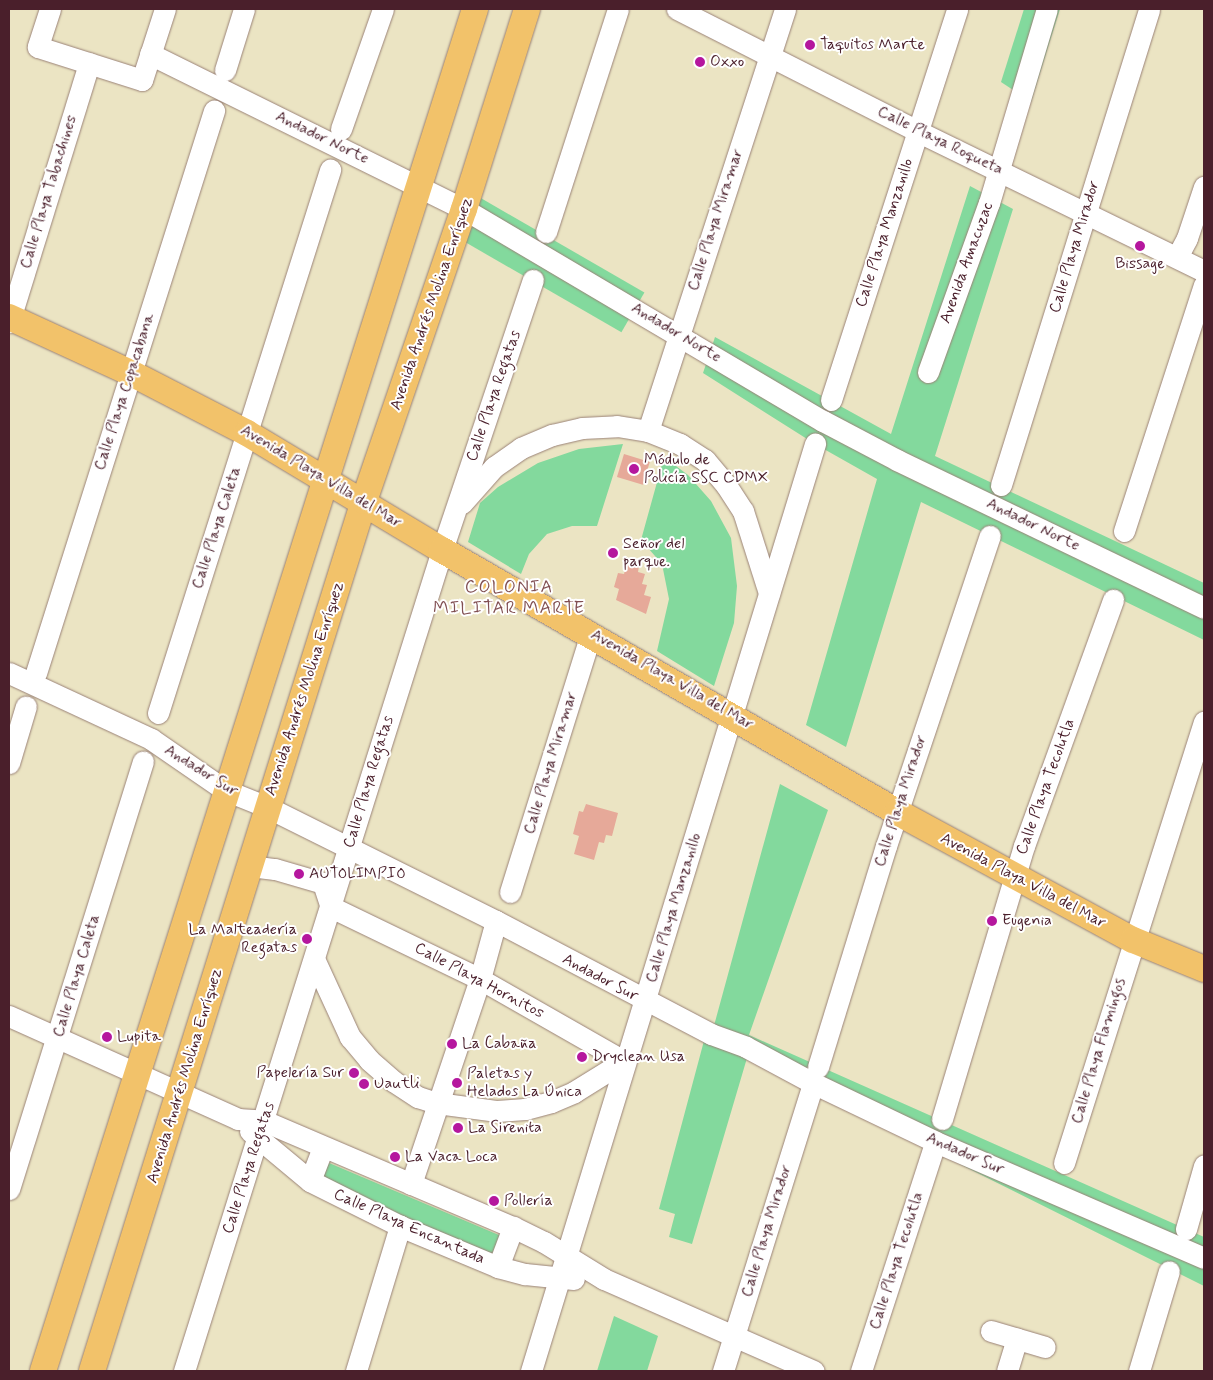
<!DOCTYPE html>
<meta charset="utf-8">
<style>
body{margin:0}
#map{position:relative;width:1213px;height:1380px;overflow:hidden;background:#ebe4c3;font-family:Mynerve,sans-serif}
div>[style]{position:absolute}
.green>*{inset:0;background:#83d99d;transform-origin:0 0}
.building>*{inset:0;background:#e6a999;transform-origin:0 0}
.roads{filter:drop-shadow(0 0 1px #9a8277) drop-shadow(0 0 1px #9a8277)}
.minor>*{height:21px;margin:-10.5px;padding:0 10.5px;transform-origin:10.5px;border-radius:10.5px;background:#fff}
.major>*{height:26px;margin:-13px;padding:0 13px;transform-origin:13px;border-radius:13px;background:#f2c26a}
.dots>*{width:14px;height:14px;translate:-50% -50%;box-sizing:border-box;border:2px solid #fff;border-radius:50%}
span{translate:-50% -50%;white-space:nowrap;text-align:center;line-height:1.15;-webkit-text-stroke:4px #fff;paint-order:stroke}
.poi-label{font-size:16px;color:#4a1f2b}
.left{translate:0 -50%;text-align:left}
.right{translate:-100% -50%;text-align:right}
.street-label{font-size:16px;color:#4a1f2b}
.neighbourhood-label{font-size:18px;color:#814f52;letter-spacing:1px}
.frame{position:absolute;inset:0;border:10px solid #4a1f2b;pointer-events:none}
</style>
<div id="map">
<div class="green">
<i style="clip-path:polygon(1024px 9px,1060px 9px,1031px 102px,1001px 82px)"></i>
<i style="clip-path:polygon(970px 186px,1013px 209px,935px 456px,1204px 583px,1204px 640px,921px 502px,846px 747px,806px 725px,877px 479px,815px 444px,703px 373px,715px 337px,891px 434px)"></i>
<i style="left:479px;top:197px;width:191px;height:46px;rotate:30deg"></i>
<i style="clip-path:polygon(623px 444px,597px 526px,572px 526px,547px 534px,529px 554px,521px 574px,468px 542px,480px 503px,498px 487px,538px 463px,579px 449px)"></i>
<i style="clip-path:polygon(664px 457px,688px 475px,711px 501px,731px 538px,737px 586px,734px 623px,714px 686px,657px 651px,669px 599px,662px 564px,641px 540px)"></i>
<i style="clip-path:polygon(780px 784px,828px 810px,749px 1035px,1204px 1237px,1204px 1286px,747px 1058px,692px 1244px,669px 1237px,675px 1214px,659px 1209px,705px 1037px,711px 1034px,715px 1022px)"></i>
<i style="left:315px;top:1157px;width:201px;height:25px;rotate:23deg"></i>
<i style="clip-path:polygon(614px 1316px,658px 1336px,647px 1371px,597px 1371px)"></i>
</div>
<div class="building">
<i style="left:624px;top:454px;width:27px;height:24px;rotate:17deg"></i>
<i style="clip-path:polygon(627px 562px,639px 566px,638px 572px,645px 574px,642px 584px,647px 585px,644px 595px,651px 597px,646px 614px,616px 600px,619px 589px,614px 587px,618px 573px,624px 574px)"></i>
<i style="clip-path:polygon(586px 804px,618px 813px,612px 836px,606px 835px,604px 843px,599px 842px,594px 860px,574px 854px,579px 836px,573px 834px,579px 811px,583px 812px)"></i>
</div>
<div class="roads">
<div class="minor">
<i style="left:50px;top:9px;width:40px;rotate:108deg"></i>
<i style="left:38px;top:47px;width:109px;rotate:17.6deg"></i>
<i style="left:142px;top:80px;width:75px;rotate:-72.1deg"></i>
<i style="left:677px;top:9px;width:271px;rotate:26.9deg"></i>
<i style="left:919px;top:132px;width:317px;rotate:26deg"></i>
<i style="left:150px;top:54px;width:350px;rotate:26.3deg"></i>
<i style="left:464px;top:209px;width:417px;rotate:30.6deg"></i>
<i style="left:823px;top:421px;width:84px;rotate:27.8deg"></i>
<i style="left:897px;top:460px;width:341px;rotate:25.7deg"></i>
<i style="left:225px;top:70px;width:64px;rotate:-72.7deg"></i>
<i style="left:341px;top:129px;width:127px;rotate:-70.7deg"></i>
<i style="left:546px;top:232px;width:234px;rotate:-72.1deg"></i>
<i style="left:1177px;top:257px;width:21px;rotate:-62deg"></i>
<i style="left:1187px;top:238px;width:54px;rotate:-71.6deg"></i>
<i style="left:9px;top:322px;width:271px;rotate:-72.8deg"></i>
<i style="left:928px;top:372px;width:180px;rotate:-70.2deg"></i>
<i style="left:989px;top:203px;width:202px;rotate:-73.4deg"></i>
<i style="left:831px;top:400px;width:411px;rotate:-72.1deg"></i>
<i style="left:648px;top:431px;width:444px;rotate:-72deg"></i>
<i style="left:1001px;top:485px;width:498px;rotate:-72.7deg"></i>
<i style="left:462px;top:503px;width:48px;rotate:-48.4deg"></i>
<i style="left:494px;top:467px;width:33px;rotate:-35deg"></i>
<i style="left:521px;top:448px;width:34px;rotate:-23deg"></i>
<i style="left:552px;top:435px;width:31px;rotate:-13deg"></i>
<i style="left:582px;top:428px;width:35px;rotate:-3deg"></i>
<i style="left:617px;top:426px;width:31px;rotate:9deg"></i>
<i style="left:648px;top:431px;width:35px;rotate:22deg"></i>
<i style="left:680px;top:444px;width:30px;rotate:33deg"></i>
<i style="left:705px;top:460px;width:33px;rotate:50deg"></i>
<i style="left:726px;top:485px;width:31px;rotate:57deg"></i>
<i style="left:743px;top:511px;width:86px;rotate:72.4deg"></i>
<i style="left:1124px;top:531px;width:259px;rotate:-72deg"></i>
<i style="left:9px;top:673px;width:157px;rotate:24.9deg"></i>
<i style="left:151px;top:739px;width:90px;rotate:34.6deg"></i>
<i style="left:225px;top:790px;width:45px;rotate:22deg"></i>
<i style="left:267px;top:807px;width:256px;rotate:26.5deg"></i>
<i style="left:496px;top:921px;width:243px;rotate:27.7deg"></i>
<i style="left:711px;top:1034px;width:37px;rotate:20deg"></i>
<i style="left:746px;top:1047px;width:76px;rotate:28.2deg"></i>
<i style="left:813px;top:1083px;width:136px;rotate:25.6deg"></i>
<i style="left:936px;top:1142px;width:292px;rotate:23.4deg"></i>
<i style="left:36px;top:673px;width:590px;rotate:-72.43deg"></i>
<i style="left:158px;top:713px;width:570px;rotate:-72.42deg"></i>
<i style="left:9px;top:763px;width:59px;rotate:-73.4deg"></i>
<i style="left:250px;top:866px;width:25px;rotate:7deg"></i>
<i style="left:275px;top:869px;width:50px;rotate:16.3deg"></i>
<i style="left:323px;top:883px;width:25px;rotate:72deg"></i>
<i style="left:331px;top:907px;width:165px;rotate:25.8deg"></i>
<i style="left:480px;top:979px;width:166px;rotate:29.7deg"></i>
<i style="left:510px;top:892px;width:270px;rotate:-72.6deg"></i>
<i style="left:315px;top:961px;width:84px;rotate:65.3deg"></i>
<i style="left:350px;top:1037px;width:30px;rotate:50deg"></i>
<i style="left:369px;top:1060px;width:32px;rotate:41deg"></i>
<i style="left:393px;top:1081px;width:30px;rotate:33deg"></i>
<i style="left:418px;top:1097px;width:20px;rotate:18deg"></i>
<i style="left:437px;top:1103px;width:61px;rotate:7.6deg"></i>
<i style="left:497px;top:1111px;width:28px;rotate:-4deg"></i>
<i style="left:525px;top:1109px;width:27px;rotate:-15deg"></i>
<i style="left:551px;top:1102px;width:25px;rotate:-23deg"></i>
<i style="left:574px;top:1092px;width:59px;rotate:-31.8deg"></i>
<i style="left:9px;top:1016px;width:251px;rotate:24.2deg"></i>
<i style="left:238px;top:1119px;width:26px;rotate:4deg"></i>
<i style="left:264px;top:1121px;width:271px;rotate:23.1deg"></i>
<i style="left:513px;top:1227px;width:34px;rotate:26deg"></i>
<i style="left:544px;top:1242px;width:70px;rotate:31.7deg"></i>
<i style="left:604px;top:1279px;width:229px;rotate:23.7deg"></i>
<i style="left:818px;top:1067px;width:231px;rotate:-72.9deg"></i>
<i style="left:886px;top:846px;width:327px;rotate:-71.5deg"></i>
<i style="left:942px;top:1119px;width:285px;rotate:-73.3deg"></i>
<i style="left:1024px;top:846px;width:262px;rotate:-70.1deg"></i>
<i style="left:250px;top:1131px;width:78px;rotate:39.8deg"></i>
<i style="left:310px;top:1181px;width:101px;rotate:26.6deg"></i>
<i style="left:400px;top:1226px;width:106px;rotate:22.7deg"></i>
<i style="left:498px;top:1267px;width:28px;rotate:15deg"></i>
<i style="left:525px;top:1274px;width:49px;rotate:5.8deg"></i>
<i style="left:1064px;top:1163px;width:463px;rotate:-72.4deg"></i>
<i style="left:310px;top:1181px;width:36px;rotate:-69deg"></i>
<i style="left:411px;top:1184px;width:216px;rotate:-71.4deg"></i>
<i style="left:480px;top:979px;width:60px;rotate:-74.6deg"></i>
<i style="left:9px;top:1189px;width:448px;rotate:-72.6deg"></i>
<i style="left:1186px;top:1229px;width:66px;rotate:-74.1deg"></i>
<i style="left:498px;top:1267px;width:43px;rotate:-69.4deg"></i>
<i style="left:991px;top:1331px;width:56px;rotate:16.5deg"></i>
<i style="left:184px;top:1371px;width:861px;rotate:-72.55deg"></i>
<i style="left:442px;top:550px;width:285px;rotate:-71.4deg"></i>
<i style="left:356px;top:1371px;width:152px;rotate:-73.1deg"></i>
<i style="left:531px;top:1371px;width:970px;rotate:-72.97deg"></i>
<i style="left:723px;top:1371px;width:294px;rotate:-72.6deg"></i>
<i style="left:861px;top:1371px;width:232px;rotate:-72deg"></i>
<i style="left:1007px;top:1371px;width:34px;rotate:-73deg"></i>
<i style="left:1139px;top:1371px;width:104px;rotate:-73.3deg"></i>
</div>
<div class="major">
<i style="left:9px;top:317px;width:134px;rotate:24.7deg"></i>
<i style="left:131px;top:373px;width:131px;rotate:27.3deg"></i>
<i style="left:247px;top:433px;width:227px;rotate:31deg"></i>
<i style="left:442px;top:550px;width:525px;rotate:29.93deg"></i>
<i style="left:897px;top:812px;width:268px;rotate:28.5deg"></i>
<i style="left:1133px;top:940px;width:77px;rotate:22.2deg"></i>
<i style="left:43px;top:1371px;width:1429px;rotate:-72.4deg"></i>
<i style="left:92px;top:1371px;width:912px;rotate:-72.64deg"></i>
<i style="left:364px;top:501px;width:309px;rotate:-71.1deg"></i>
<i style="left:464px;top:209px;width:210px;rotate:-72.5deg"></i>
</div>
</div>
<div class="dots">
<i style="left:810px;top:45px;background:#b5179e"></i>
<i style="left:700px;top:62px;background:#b5179e"></i>
<i style="left:1140px;top:246px;background:#b5179e"></i>
<i style="left:634px;top:469px;background:#b5179e"></i>
<i style="left:613px;top:553px;background:#b5179e"></i>
<i style="left:299px;top:874px;background:#b5179e"></i>
<i style="left:992px;top:921px;background:#b5179e"></i>
<i style="left:307px;top:939px;background:#b5179e"></i>
<i style="left:107px;top:1037px;background:#b5179e"></i>
<i style="left:452px;top:1044px;background:#b5179e"></i>
<i style="left:582px;top:1057px;background:#b5179e"></i>
<i style="left:354px;top:1073px;background:#b5179e"></i>
<i style="left:457px;top:1083px;background:#b5179e"></i>
<i style="left:364px;top:1084px;background:#b5179e"></i>
<i style="left:458px;top:1128px;background:#b5179e"></i>
<i style="left:395px;top:1157px;background:#b5179e"></i>
<i style="left:494px;top:1201px;background:#b5179e"></i>
</div>
<div class="poi-label">
<span class="left" style="left:820px;top:45px">Taquitos Marte</span>
<span class="left" style="left:710px;top:62px">Oxxo</span>
<span style="left:1140px;top:264px">Bissage</span>
<span class="left" style="left:644px;top:469px">Módulo de<br>Policía SSC CDMX</span>
<span class="left" style="left:623px;top:553px">Señor del<br>parque.</span>
<span class="left" style="left:309px;top:874px">AUTOLIMPIO</span>
<span class="left" style="left:1002px;top:921px">Eugenia</span>
<span class="right" style="left:297px;top:939px">La Malteadería<br>Regatas</span>
<span class="left" style="left:117px;top:1037px">Lupita</span>
<span class="left" style="left:462px;top:1044px">La Cabaña</span>
<span class="left" style="left:592px;top:1057px">Dryclean Usa</span>
<span class="right" style="left:344px;top:1073px">Papelería Sur</span>
<span class="left" style="left:467px;top:1083px">Paletas y<br>Helados La Única</span>
<span class="left" style="left:374px;top:1084px">Uautli</span>
<span class="left" style="left:468px;top:1128px">La Sirenita</span>
<span class="left" style="left:405px;top:1157px">La Vaca Loca</span>
<span class="left" style="left:504px;top:1201px">Pollería</span>
</div>
<div class="street-label">
<span style="left:322px;top:138px;rotate:26deg">Andador Norte</span>
<span style="left:940px;top:141px;rotate:26deg">Calle Playa Roqueta</span>
<span style="left:49px;top:192px;rotate:-73deg">Calle Playa Tabachines</span>
<span style="left:716px;top:220px;rotate:-72deg">Calle Playa Miramar</span>
<span style="left:885px;top:233px;rotate:-72deg">Calle Playa Manzanillo</span>
<span style="left:1075px;top:247px;rotate:-73deg">Calle Playa Mirador</span>
<span style="left:967px;top:263px;rotate:-70deg">Avenida Amacuzac</span>
<span style="left:432px;top:304px;rotate:-71deg">Avenida Andrés Molina Enríquez</span>
<span style="left:676px;top:333px;rotate:31deg">Andador Norte</span>
<span style="left:125px;top:392px;rotate:-72deg">Calle Playa Copacabana</span>
<span style="left:494px;top:396px;rotate:-71deg">Calle Playa Regatas</span>
<span style="left:321px;top:477px;rotate:31deg">Avenida Playa Villa del Mar</span>
<span style="left:1033px;top:525px;rotate:26deg">Andador Norte</span>
<span style="left:217px;top:528px;rotate:-72deg">Calle Playa Caleta</span>
<span style="left:672px;top:680px;rotate:30deg">Avenida Playa Villa del Mar</span>
<span style="left:305px;top:689px;rotate:-72deg">Avenida Andrés Molina Enríquez</span>
<span style="left:551px;top:763px;rotate:-73deg">Calle Playa Miramar</span>
<span style="left:201px;top:771px;rotate:32deg">Andador Sur</span>
<span style="left:369px;top:782px;rotate:-73deg">Calle Playa Regatas</span>
<span style="left:1046px;top:787px;rotate:-70deg">Calle Playa Tecolutla</span>
<span style="left:901px;top:801px;rotate:-72deg">Calle Playa Mirador</span>
<span style="left:1023px;top:881px;rotate:28deg">Avenida Playa Villa del Mar</span>
<span style="left:674px;top:908px;rotate:-73deg">Calle Playa Manzanillo</span>
<span style="left:77px;top:976px;rotate:-73deg">Calle Playa Caleta</span>
<span style="left:600px;top:978px;rotate:28deg">Andador Sur</span>
<span style="left:479px;top:981px;rotate:28deg">Calle Playa Hornitos</span>
<span style="left:1099px;top:1051px;rotate:-73deg">Calle Playa Flamingos</span>
<span style="left:185px;top:1076px;rotate:-73deg">Avenida Andrés Molina Enríquez</span>
<span style="left:965px;top:1154px;rotate:24deg">Andador Sur</span>
<span style="left:249px;top:1168px;rotate:-72deg">Calle Playa Regatas</span>
<span style="left:409px;top:1227px;rotate:24deg">Calle Playa Encantada</span>
<span style="left:767px;top:1231px;rotate:-73deg">Calle Playa Mirador</span>
<span style="left:897px;top:1261px;rotate:-72deg">Calle Playa Tecolutla</span>
</div>
<div class="neighbourhood-label">
<span style="left:509px;top:598px">COLONIA<br>MILITAR MARTE</span>
</div>
<div class="frame"></div>
</div>
